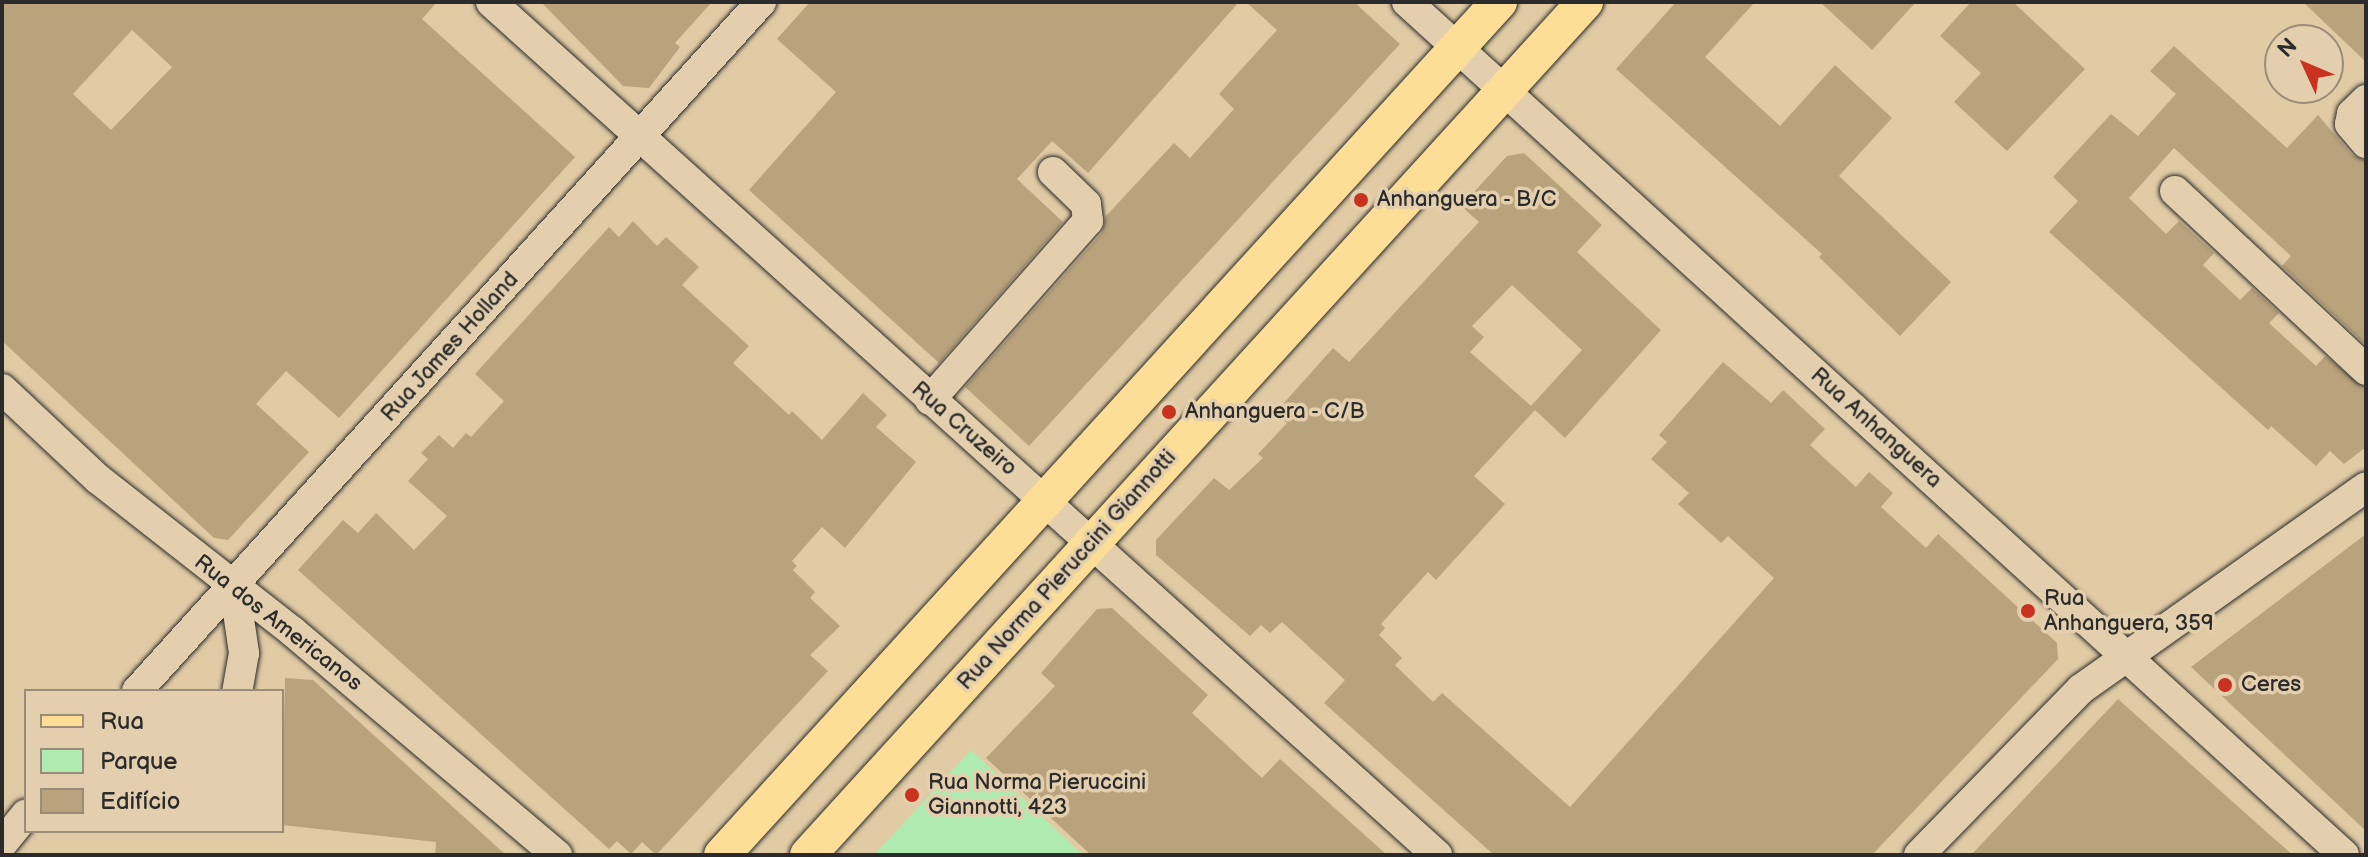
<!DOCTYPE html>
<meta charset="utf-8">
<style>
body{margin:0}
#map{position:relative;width:2368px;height:857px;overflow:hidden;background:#e1cba5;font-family:"Balsamiq Sans",sans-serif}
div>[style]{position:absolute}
.green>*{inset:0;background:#afebb0}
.building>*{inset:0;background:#b9a37d}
.roads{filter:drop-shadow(0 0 2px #2b2b2b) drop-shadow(0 0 2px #2b2b2b)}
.minor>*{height:30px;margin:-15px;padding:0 15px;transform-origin:15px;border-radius:15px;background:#e3cfad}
.major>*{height:36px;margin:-18px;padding:0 18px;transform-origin:18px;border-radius:18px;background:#fcde96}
.dots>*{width:22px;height:22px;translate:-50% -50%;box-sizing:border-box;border:4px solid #e3cfad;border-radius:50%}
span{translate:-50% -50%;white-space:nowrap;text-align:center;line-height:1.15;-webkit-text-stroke:7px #e3cfad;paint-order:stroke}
.poi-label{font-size:22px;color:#2b2b2b}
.left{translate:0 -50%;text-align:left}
.street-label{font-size:22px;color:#2b2b2b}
.frame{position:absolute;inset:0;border:4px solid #2b2b2b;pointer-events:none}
.legend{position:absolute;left:24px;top:689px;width:260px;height:144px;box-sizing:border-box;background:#e3cfad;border:2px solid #998d79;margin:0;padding:10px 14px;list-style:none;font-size:24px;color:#2b2b2b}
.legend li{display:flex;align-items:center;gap:16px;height:40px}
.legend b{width:40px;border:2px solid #998d79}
.north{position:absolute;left:2264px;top:24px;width:80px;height:80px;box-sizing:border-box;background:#e3cfad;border:2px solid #998d79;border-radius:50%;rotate:314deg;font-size:22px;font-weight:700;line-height:32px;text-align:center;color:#2b2b2b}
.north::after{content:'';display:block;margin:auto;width:28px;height:36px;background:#c8321e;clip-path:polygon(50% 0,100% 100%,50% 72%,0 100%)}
</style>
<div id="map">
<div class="green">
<i style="clip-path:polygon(971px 750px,1083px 855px,874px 855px)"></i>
</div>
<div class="building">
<i style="clip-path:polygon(evenodd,2px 2px,437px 2px,422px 19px,575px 157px,339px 418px,286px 371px,256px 404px,309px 452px,228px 540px,214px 538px,2px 341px,2px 2px,132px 30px,172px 67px,111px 130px,73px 94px,132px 30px)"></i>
<i style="clip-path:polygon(541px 2px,712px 2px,675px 43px,680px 47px,649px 88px,623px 86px)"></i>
<i style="clip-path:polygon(810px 2px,1239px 2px,1088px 173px,1052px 141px,1017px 179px,1063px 222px,939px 363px,749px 190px,836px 92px,777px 39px)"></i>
<i style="clip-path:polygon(1246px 2px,1354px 2px,1400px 44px,1029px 446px,965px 387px,1102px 233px,1106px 216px,1174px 143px,1190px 158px,1234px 109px,1219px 94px,1277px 30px)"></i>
<i style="clip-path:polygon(1676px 2px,1755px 2px,1705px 57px,1780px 126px,1835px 65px,1892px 118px,1839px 176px,1951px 282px,1900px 336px,1819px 257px,1822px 254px,1616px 69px)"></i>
<i style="clip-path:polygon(1820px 2px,1916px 2px,1872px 50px)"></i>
<i style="clip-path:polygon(1971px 2px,2013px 2px,2085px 69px,2007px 151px,1954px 102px,1981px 73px,1940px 36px)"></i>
<i style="clip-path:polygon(2303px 2px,2366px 2px,2366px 62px)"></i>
<i style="clip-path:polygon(2174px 46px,2287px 148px,2318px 115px,2352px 155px,2366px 161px,2366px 345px,2282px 266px,2291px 256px,2174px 148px,2129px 198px,2166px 234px,2179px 221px,2214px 253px,2203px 265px,2240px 300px,2252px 288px,2279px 313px,2269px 323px,2316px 366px,2325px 356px,2366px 388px,2366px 447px,2344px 464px,2330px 451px,2316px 466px,2271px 426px,2268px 430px,2049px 232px,2078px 201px,2053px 177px,2111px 114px,2138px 136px,2176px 94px,2150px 71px)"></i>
<i style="clip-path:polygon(evenodd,1524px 153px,1602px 225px,1577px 252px,1661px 330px,1565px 438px,1535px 410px,1474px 476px,1505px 504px,1436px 580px,1428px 572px,1381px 624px,1385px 628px,1379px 635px,1402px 658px,1395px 665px,1433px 702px,1442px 693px,1570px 807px,1774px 578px,1728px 536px,1721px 543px,1678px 504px,1689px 493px,1651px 459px,1667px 442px,1659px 435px,1723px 362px,1771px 403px,1783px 390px,1825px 429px,1810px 445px,1856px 487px,1869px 472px,1893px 493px,1881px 507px,1926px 548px,1938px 534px,2057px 643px,2058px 659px,1872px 855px,1494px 855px,1324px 703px,1345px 680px,1282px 622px,1270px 633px,1261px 625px,1250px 636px,1156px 555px,1156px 540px,1214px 478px,1229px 490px,1263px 458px,1258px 454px,1287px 423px,1275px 413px,1333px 348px,1349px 362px,1479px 222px,1461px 206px,1507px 156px,1524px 153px,1512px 285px,1582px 350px,1531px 406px,1470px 352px,1484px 337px,1472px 326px,1512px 285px)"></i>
<i style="clip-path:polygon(633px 221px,657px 246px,666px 237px,699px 267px,682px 285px,749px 346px,733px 363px,789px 415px,792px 411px,822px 440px,863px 393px,887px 415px,876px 427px,916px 462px,845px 548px,822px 527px,792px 561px,797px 566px,793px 570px,815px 592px,810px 598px,840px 626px,810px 655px,828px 671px,656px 855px,642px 842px,631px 854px,617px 841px,609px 849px,298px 570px,343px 520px,358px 533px,376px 513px,414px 550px,447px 516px,408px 481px,428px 459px,421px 453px,439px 435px,453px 448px,466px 433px,471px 437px,504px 401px,475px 374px,609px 227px,619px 237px)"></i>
<i style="clip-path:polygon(2366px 534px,2366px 831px,2191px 667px)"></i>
<i style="clip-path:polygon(1112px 608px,1208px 695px,1192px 713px,1262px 778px,1280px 759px,1387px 855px,1091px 855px,986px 758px,1055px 686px,1041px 673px,1097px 609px)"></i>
<i style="clip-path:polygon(285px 678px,313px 680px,506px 855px,435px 855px,436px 842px,282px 825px)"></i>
<i style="clip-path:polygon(2118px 699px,2262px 828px,2293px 855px,1971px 855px)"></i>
</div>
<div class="roads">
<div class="minor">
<i style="left:491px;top:2px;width:1274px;rotate:42.04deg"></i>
<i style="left:1407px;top:2px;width:1267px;rotate:42.31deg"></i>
<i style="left:2366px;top:100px;width:20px;rotate:135deg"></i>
<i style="left:2352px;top:114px;width:10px;rotate:101deg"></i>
<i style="left:2350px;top:124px;width:25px;rotate:50deg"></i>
<i style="left:2175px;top:191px;width:262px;rotate:43.1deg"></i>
<i style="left:2px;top:389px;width:132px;rotate:43.2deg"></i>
<i style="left:98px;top:479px;width:248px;rotate:38.1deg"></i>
<i style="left:293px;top:632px;width:346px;rotate:40.2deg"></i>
<i style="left:930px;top:400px;width:239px;rotate:-48.6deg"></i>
<i style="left:1088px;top:221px;width:17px;rotate:-97deg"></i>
<i style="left:1086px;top:204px;width:46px;rotate:-135.9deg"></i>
<i style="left:234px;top:585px;width:69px;rotate:81.6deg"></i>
<i style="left:244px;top:653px;width:39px;rotate:100deg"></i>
<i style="left:137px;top:691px;width:930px;rotate:-47.83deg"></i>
<i style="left:2px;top:844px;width:38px;rotate:-51deg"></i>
<i style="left:1919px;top:855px;width:232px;rotate:-45.7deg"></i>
<i style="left:2081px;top:689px;width:349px;rotate:-35.3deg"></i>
</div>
<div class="major">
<i style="left:722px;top:855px;width:1154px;rotate:-47.67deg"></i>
<i style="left:808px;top:855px;width:1154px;rotate:-47.67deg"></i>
</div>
</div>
<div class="dots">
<i style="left:1361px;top:200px;background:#c8321e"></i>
<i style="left:1169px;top:412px;background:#c8321e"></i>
<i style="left:2028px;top:611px;background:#c8321e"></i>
<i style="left:2225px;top:685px;background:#c8321e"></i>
<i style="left:912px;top:795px;background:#c8321e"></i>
</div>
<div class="poi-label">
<span class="left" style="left:1377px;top:200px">Anhanguera - B/C</span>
<span class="left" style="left:1185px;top:412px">Anhanguera - C/B</span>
<span class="left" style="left:2044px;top:611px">Rua<br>Anhanguera, 359</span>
<span class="left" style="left:2241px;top:685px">Ceres</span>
<span class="left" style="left:928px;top:795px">Rua Norma Pieruccini<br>Giannotti, 423</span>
</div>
<div class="street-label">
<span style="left:450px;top:347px;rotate:-48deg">Rua James Holland</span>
<span style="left:1876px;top:428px;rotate:42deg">Rua Anhanguera</span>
<span style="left:964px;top:429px;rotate:41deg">Rua Cruzeiro</span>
<span style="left:1067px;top:570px;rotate:-48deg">Rua Norma Pieruccini Giannotti</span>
<span style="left:278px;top:623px;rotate:38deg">Rua dos Americanos</span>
</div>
<div class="frame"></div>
<ul class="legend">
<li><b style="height:10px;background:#fcde96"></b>Rua</li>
<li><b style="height:22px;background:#afebb0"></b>Parque</li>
<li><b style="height:22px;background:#b9a37d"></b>Edifício</li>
</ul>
<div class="north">N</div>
</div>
